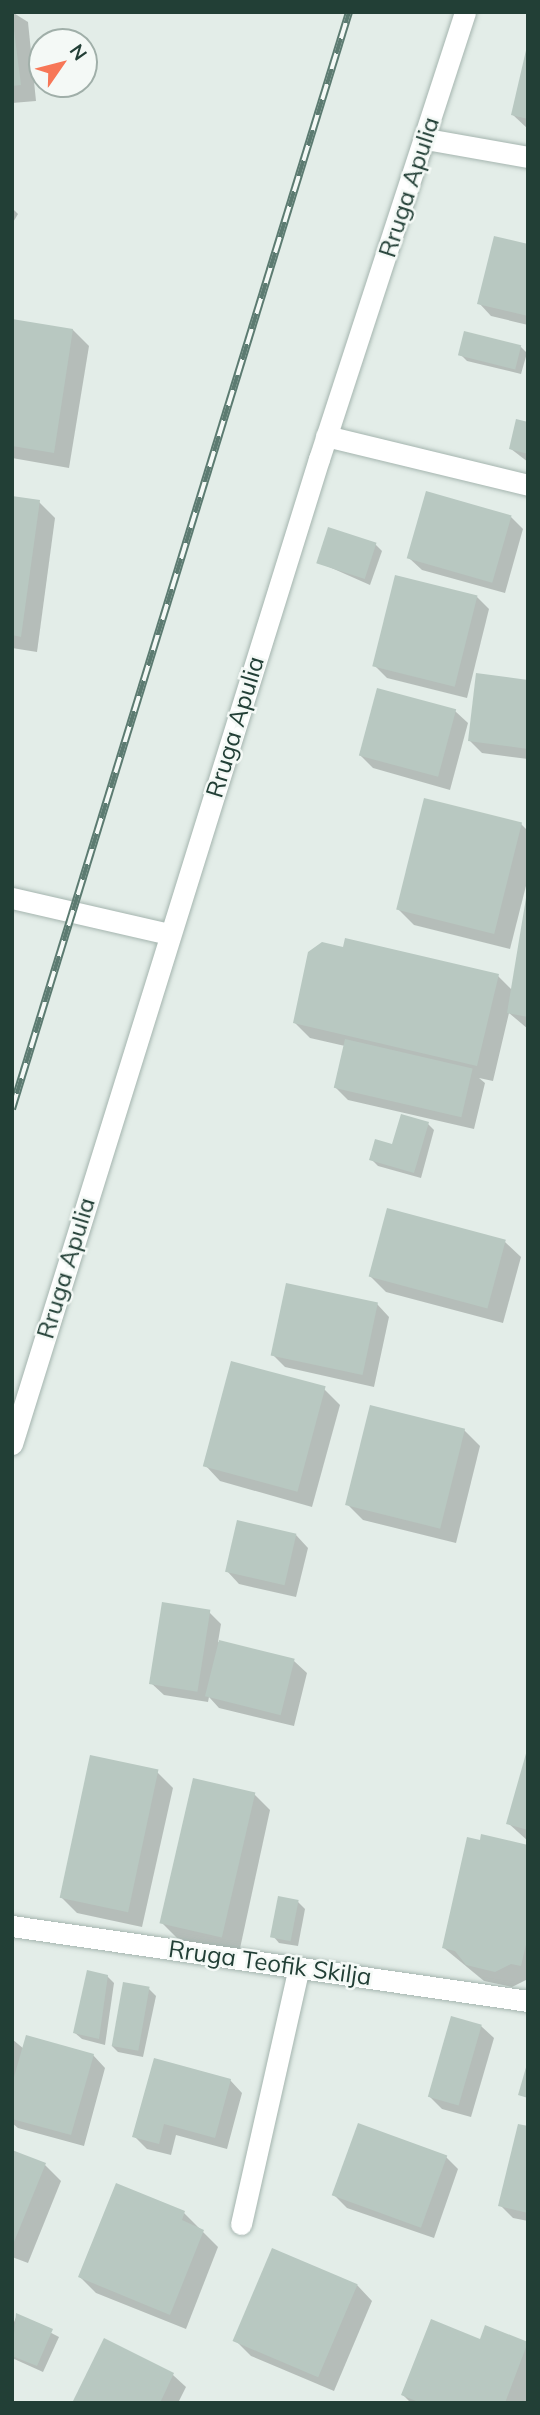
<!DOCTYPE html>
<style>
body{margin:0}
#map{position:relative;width:540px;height:2415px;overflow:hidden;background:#e3ede8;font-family:Mulish,sans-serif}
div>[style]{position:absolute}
.shadow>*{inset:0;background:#0003}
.building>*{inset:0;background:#b8c8c1;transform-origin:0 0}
.roads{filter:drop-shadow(0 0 2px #a5b5af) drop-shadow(0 0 2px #a5b5af)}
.minor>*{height:21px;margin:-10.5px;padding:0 10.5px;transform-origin:10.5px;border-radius:10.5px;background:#fff}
.rail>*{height:8px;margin-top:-4px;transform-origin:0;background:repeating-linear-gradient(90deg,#f4f9f6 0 16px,#5c7b71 0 32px);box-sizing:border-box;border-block:2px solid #5c7b71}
span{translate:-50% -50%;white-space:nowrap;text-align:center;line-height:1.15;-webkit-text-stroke:5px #f4f9f6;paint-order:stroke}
.street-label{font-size:24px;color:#223f36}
.frame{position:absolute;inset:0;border:14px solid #223f36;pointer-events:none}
.north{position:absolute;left:28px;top:28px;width:70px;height:70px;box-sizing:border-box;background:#f4f9f6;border:2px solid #a0afa9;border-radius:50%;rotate:55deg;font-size:19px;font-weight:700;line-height:28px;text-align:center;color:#223f36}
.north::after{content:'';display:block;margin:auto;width:24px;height:32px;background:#f77757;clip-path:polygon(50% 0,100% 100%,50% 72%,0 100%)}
</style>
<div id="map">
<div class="shadow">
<i style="clip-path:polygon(12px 12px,28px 22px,36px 101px,12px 103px)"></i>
<i style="clip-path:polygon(528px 49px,528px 129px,513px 115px)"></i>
<i style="clip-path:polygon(12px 208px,18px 214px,12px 224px)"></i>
<i style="clip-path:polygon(528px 246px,528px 325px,491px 316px,479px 303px)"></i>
<i style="clip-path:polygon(12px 321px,73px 330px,89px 346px,69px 468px,12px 458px)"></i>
<i style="clip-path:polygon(520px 346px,527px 353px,521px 374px,467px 361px,460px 354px)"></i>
<i style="clip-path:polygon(528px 423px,528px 462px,511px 449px)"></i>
<i style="clip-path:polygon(12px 498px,39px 502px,55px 518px,37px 652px,12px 648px)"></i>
<i style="clip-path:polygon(511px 517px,523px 529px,505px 593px,422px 570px,409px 558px)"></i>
<i style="clip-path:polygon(375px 544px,382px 551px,370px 585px,318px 562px)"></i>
<i style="clip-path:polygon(477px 597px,489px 609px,467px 698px,387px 678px,374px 665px)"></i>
<i style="clip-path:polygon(528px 682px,528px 759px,482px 753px,470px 741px)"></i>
<i style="clip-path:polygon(455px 711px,468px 723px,450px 790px,373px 768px,361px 756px)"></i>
<i style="clip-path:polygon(521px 824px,528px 831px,528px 878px,510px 949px,414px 925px,398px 909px)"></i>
<i style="clip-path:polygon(528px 900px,528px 1029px,509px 1013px,493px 1081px,479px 1078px,485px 1083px,474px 1129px,348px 1100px,335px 1087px,345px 1046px,310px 1038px,294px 1022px,498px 976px,512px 990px)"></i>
<i style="clip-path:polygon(428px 1124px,434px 1130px,421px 1178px,378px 1166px,371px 1159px)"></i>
<i style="clip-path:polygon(505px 1242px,521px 1257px,503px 1323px,386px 1292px,370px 1276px)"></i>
<i style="clip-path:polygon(377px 1304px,389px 1317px,374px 1387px,285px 1367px,273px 1355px)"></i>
<i style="clip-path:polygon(324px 1389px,340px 1405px,312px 1507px,220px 1481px,205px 1465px)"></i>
<i style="clip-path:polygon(464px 1430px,480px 1446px,456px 1543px,363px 1520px,347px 1504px)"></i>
<i style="clip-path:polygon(296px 1535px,308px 1548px,296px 1597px,239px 1584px,227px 1571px)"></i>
<i style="clip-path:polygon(209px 1612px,221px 1624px,218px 1642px,294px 1661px,307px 1673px,294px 1726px,219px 1708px,209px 1697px,208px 1702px,164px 1695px,151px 1683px)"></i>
<i style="clip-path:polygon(528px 1754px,528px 1841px,508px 1823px)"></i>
<i style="clip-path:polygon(157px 1772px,173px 1788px,142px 1927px,77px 1913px,61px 1897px)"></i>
<i style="clip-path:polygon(254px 1794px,270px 1810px,239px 1953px,179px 1940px,163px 1924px)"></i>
<i style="clip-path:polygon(528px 1846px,528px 1979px,512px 1987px,484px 1981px,444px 1948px)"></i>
<i style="clip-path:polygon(298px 1902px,305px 1909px,298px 1946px,279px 1943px,273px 1936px)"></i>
<i style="clip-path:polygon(107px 1976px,114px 1983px,105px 2045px,82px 2039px,75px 2033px)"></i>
<i style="clip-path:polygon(149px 1989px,156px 1996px,143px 2057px,118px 2052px,112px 2046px)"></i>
<i style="clip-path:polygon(481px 2026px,494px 2038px,471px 2117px,442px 2109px,429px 2096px)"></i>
<i style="clip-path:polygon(12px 2039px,24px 2049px,93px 2055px,105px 2068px,84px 2146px,18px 2128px,12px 2123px)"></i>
<i style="clip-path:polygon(230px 2080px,242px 2093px,227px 2149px,176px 2135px,171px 2155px,147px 2149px,134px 2136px)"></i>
<i style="clip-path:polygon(528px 2128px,528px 2221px,513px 2218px,500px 2205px)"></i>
<i style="clip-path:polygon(12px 2151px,45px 2165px,61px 2181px,28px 2263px,12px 2257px)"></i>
<i style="clip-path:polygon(446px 2157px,458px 2169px,434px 2238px,347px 2208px,334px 2195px)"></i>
<i style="clip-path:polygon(184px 2213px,218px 2247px,186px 2329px,96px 2293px,80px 2277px)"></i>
<i style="clip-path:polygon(357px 2285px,372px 2301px,334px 2391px,251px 2356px,235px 2340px)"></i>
<i style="clip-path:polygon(17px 2315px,59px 2337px,43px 2372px,12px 2358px,12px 2327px)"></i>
<i style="clip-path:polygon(486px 2328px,528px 2344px,527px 2403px,411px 2403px,403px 2395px,481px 2341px)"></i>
<i style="clip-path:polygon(105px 2340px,173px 2375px,186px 2387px,178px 2403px,74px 2403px)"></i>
</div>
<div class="building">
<i style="clip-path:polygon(12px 14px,21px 85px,12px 86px)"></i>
<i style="clip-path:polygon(527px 46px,528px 47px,528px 119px,511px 115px)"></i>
<i style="clip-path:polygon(494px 236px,528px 244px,528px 316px,477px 304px)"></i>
<i style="clip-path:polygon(12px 319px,73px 329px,54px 453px,12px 446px)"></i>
<i style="left:464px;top:331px;width:59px;height:25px;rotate:14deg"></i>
<i style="clip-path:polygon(516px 419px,528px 422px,528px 454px,509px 449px)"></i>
<i style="left:426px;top:491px;width:89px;height:70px;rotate:16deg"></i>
<i style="clip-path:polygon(12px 496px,40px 500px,21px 637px,12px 635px)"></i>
<i style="left:328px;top:527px;width:51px;height:38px;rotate:18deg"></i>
<i style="left:395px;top:575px;width:85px;height:94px;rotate:14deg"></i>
<i style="clip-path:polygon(476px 673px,528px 680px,528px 749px,468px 741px)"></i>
<i style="left:377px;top:688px;width:82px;height:70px;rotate:15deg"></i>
<i style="left:424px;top:798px;width:101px;height:115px;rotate:14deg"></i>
<i style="clip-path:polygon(526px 898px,528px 898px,528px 1017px,507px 1013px)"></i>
<i style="clip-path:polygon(345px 938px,499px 974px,477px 1066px,293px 1023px,308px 952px,322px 942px,343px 947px)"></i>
<i style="left:345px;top:1039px;width:131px;height:50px;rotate:13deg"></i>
<i style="clip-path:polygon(401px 1114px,429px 1122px,414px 1173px,369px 1160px,375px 1139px,392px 1144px)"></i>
<i style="left:387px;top:1208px;width:123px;height:71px;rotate:15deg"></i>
<i style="left:286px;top:1283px;width:94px;height:74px;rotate:12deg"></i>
<i style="left:231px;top:1361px;width:98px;height:109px;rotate:15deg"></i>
<i style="left:370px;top:1405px;width:98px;height:103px;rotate:14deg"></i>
<i style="left:237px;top:1520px;width:61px;height:53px;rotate:13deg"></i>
<i style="left:162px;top:1602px;width:49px;height:83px;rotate:9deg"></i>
<i style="left:219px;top:1640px;width:78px;height:58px;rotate:14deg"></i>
<i style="clip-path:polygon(527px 1750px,528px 1750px,528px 1830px,506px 1824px)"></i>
<i style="left:90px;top:1755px;width:70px;height:146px;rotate:12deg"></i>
<i style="left:193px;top:1778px;width:64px;height:149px;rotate:13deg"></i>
<i style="clip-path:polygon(481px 1834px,528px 1845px,528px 1936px,521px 1966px,511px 1964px,495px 1972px,466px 1965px,455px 1951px,442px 1948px,467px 1837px,480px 1840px)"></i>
<i style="left:278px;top:1896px;width:21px;height:42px;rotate:11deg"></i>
<i style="clip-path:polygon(87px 1970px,108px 1975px,99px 2039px,73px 2033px)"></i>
<i style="left:123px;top:1982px;width:27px;height:65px;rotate:10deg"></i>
<i style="left:451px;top:2016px;width:32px;height:84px;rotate:16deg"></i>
<i style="clip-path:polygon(26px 2035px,94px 2054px,71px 2135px,12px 2119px,12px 2084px)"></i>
<i style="clip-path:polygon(154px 2058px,231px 2079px,215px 2138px,164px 2124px,159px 2144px,132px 2137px)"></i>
<i style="clip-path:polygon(527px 2064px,528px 2064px,528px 2098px,518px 2095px)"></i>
<i style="left:358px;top:2123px;width:95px;height:77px;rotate:20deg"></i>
<i style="clip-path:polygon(518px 2124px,528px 2126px,528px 2213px,498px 2206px)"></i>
<i style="clip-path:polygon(12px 2150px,46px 2163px,12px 2247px)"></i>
<i style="clip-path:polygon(116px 2183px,185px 2211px,182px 2220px,204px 2230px,170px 2315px,78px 2277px)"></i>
<i style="left:272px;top:2248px;width:93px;height:101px;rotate:23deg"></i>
<i style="clip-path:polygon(16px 2313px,53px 2329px,37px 2366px,12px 2356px)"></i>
<i style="clip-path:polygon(431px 2319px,480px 2339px,485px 2325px,528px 2342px,505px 2403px,421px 2403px,401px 2395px)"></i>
<i style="clip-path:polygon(104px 2338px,174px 2373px,160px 2403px,72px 2403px)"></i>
</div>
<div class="roads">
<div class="minor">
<i style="left:426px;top:139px;width:104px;rotate:10deg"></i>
<i style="left:326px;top:436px;width:208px;rotate:13.6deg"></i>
<i style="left:12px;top:898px;width:161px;rotate:12.9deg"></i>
<i style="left:12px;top:1444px;width:1032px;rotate:-72.69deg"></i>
<i style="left:319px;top:459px;width:470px;rotate:-71.9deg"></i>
<i style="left:12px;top:1926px;width:521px;rotate:8.27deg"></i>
<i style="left:241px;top:2224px;width:263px;rotate:-77.3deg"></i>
</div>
</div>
<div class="rail">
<i style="left:12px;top:1109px;width:1148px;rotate:-72.92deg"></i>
</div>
<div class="street-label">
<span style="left:409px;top:187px;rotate:-72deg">Rruga Apulia</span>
<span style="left:235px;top:727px;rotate:-73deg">Rruga Apulia</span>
<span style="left:66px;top:1268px;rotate:-73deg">Rruga Apulia</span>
<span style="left:270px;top:1963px;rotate:8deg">Rruga Teofik Skilja</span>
</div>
<div class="frame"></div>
<div class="north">N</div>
</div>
